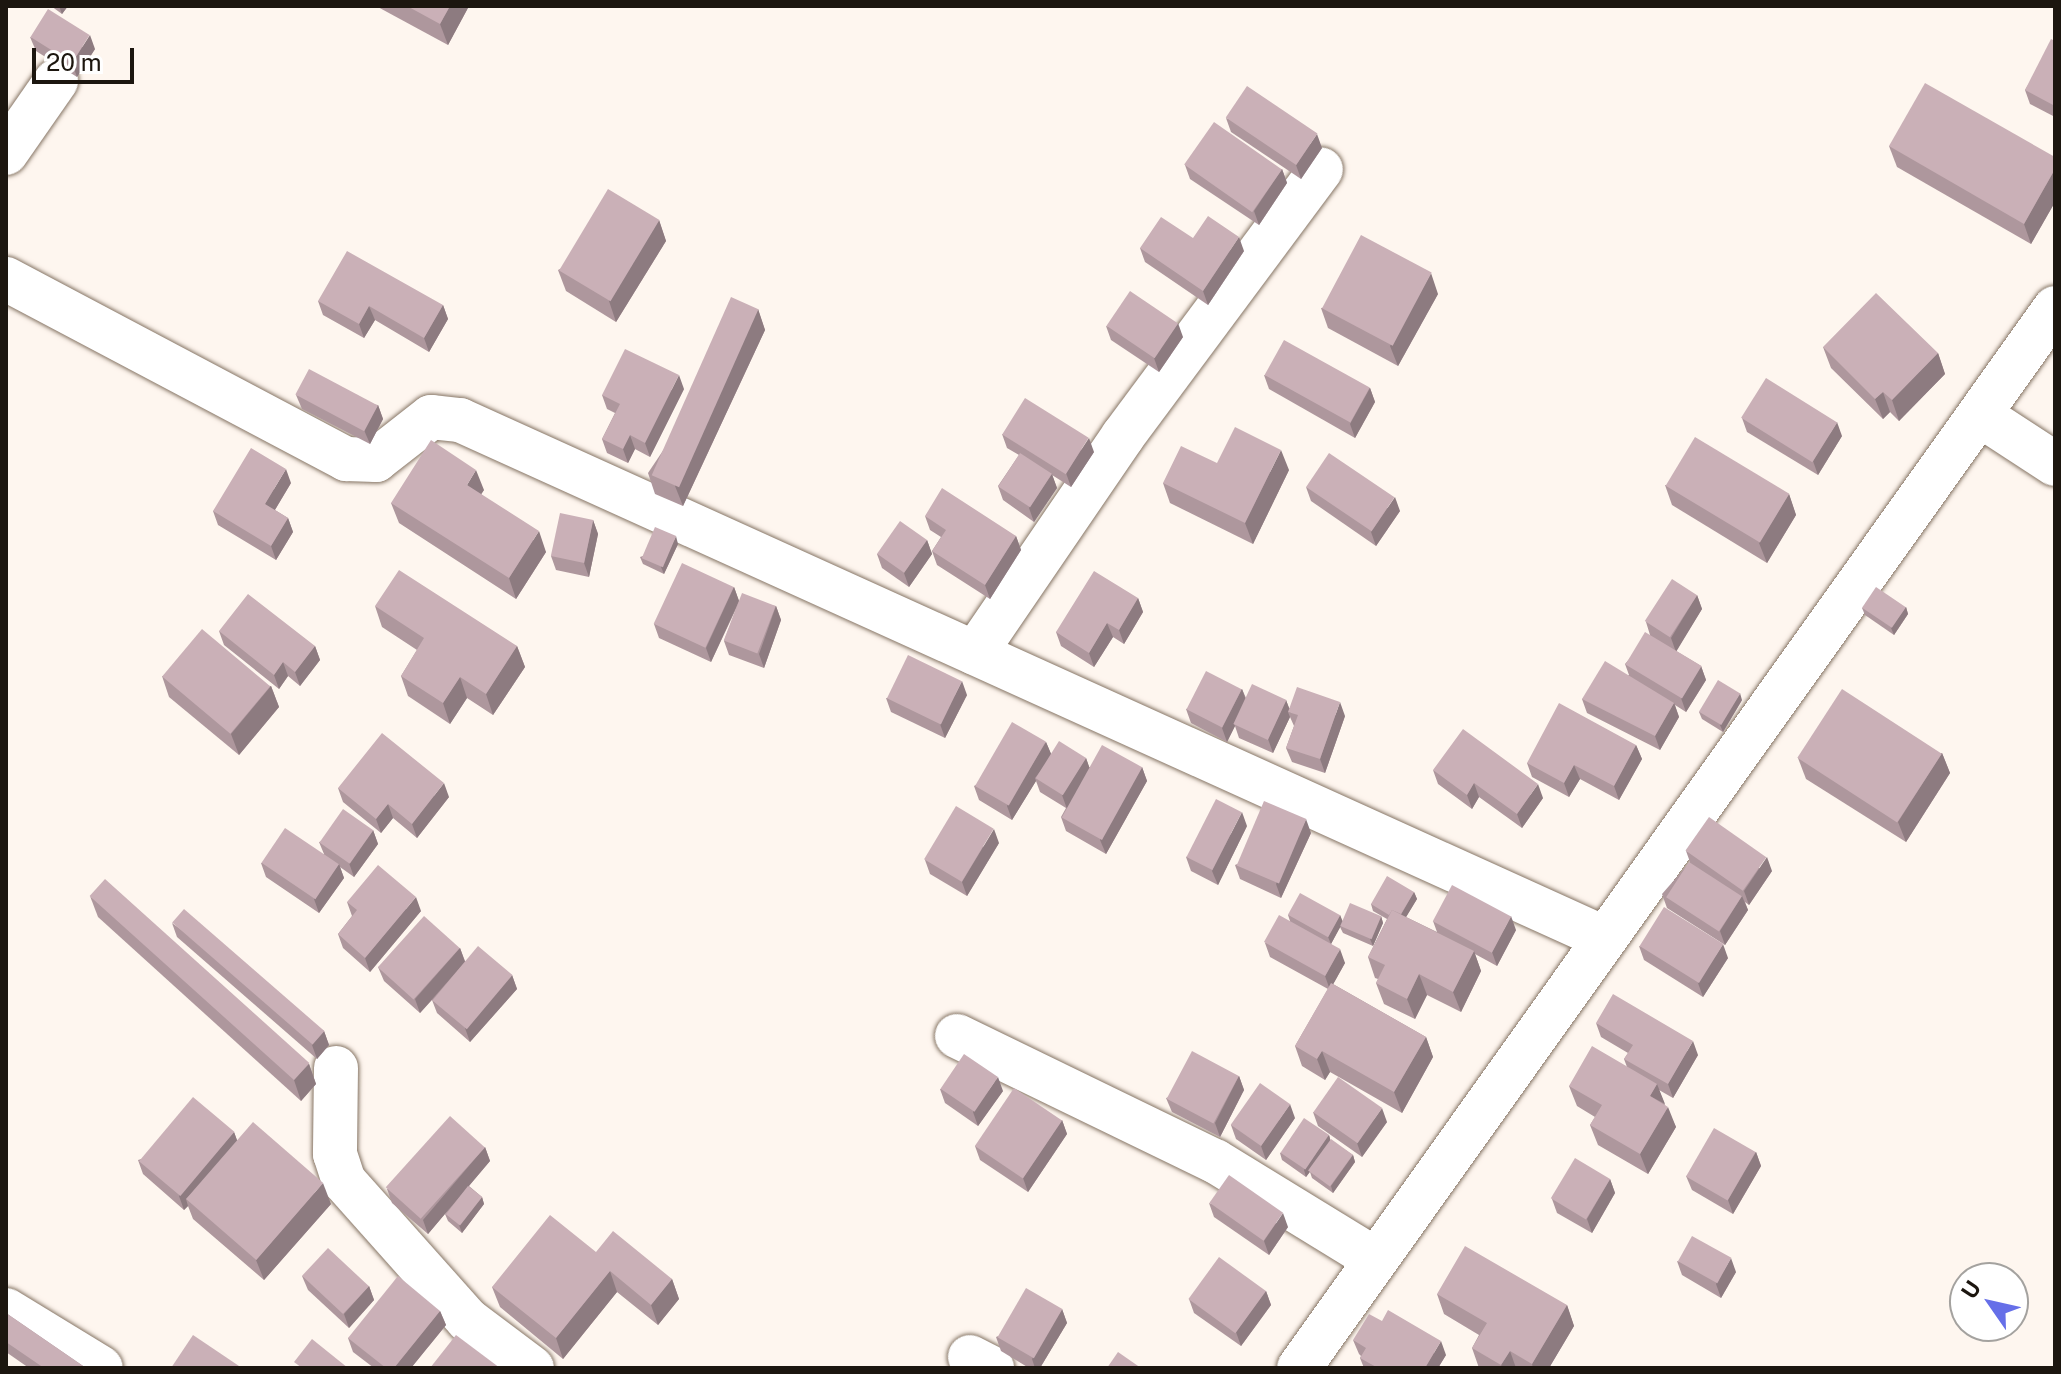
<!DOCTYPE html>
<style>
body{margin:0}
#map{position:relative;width:2061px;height:1374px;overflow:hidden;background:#fef6ef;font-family:"Public Sans",sans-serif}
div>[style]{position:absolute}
.roads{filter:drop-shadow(0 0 2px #867565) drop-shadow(0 0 2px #867565)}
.minor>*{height:44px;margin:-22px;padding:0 22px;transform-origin:22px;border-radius:22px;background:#fff}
.wall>*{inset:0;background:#ae979d}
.shaded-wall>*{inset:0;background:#8d7b80}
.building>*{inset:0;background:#cab0b7;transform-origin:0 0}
span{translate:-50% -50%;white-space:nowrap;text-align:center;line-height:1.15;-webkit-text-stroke:6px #fff;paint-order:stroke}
.frame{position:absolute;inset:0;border:8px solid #1c160f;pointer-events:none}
.north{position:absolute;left:1949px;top:1262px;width:80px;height:80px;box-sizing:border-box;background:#fff;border:2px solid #a4a29f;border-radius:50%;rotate:304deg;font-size:22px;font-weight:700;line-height:32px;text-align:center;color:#1c160f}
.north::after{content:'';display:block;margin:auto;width:28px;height:36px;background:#666fe8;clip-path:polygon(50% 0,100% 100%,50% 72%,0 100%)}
.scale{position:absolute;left:32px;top:48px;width:102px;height:36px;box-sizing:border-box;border:4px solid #1c160f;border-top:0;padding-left:10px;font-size:24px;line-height:28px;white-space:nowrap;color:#1c160f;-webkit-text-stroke:6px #fff;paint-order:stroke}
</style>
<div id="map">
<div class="roads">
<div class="minor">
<i style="left:6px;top:153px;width:88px;rotate:-55.2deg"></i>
<i style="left:6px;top:279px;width:385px;rotate:27.9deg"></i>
<i style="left:346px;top:459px;width:30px;rotate:2deg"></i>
<i style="left:376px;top:460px;width:70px;rotate:-38deg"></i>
<i style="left:431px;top:417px;width:29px;rotate:6deg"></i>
<i style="left:460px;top:420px;width:1254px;rotate:24.36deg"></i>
<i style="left:1983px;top:417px;width:86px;rotate:33.1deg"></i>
<i style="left:975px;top:653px;width:263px;rotate:-55.7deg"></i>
<i style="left:1123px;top:436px;width:332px;rotate:-53.4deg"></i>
<i style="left:957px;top:1036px;width:287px;rotate:25.9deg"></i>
<i style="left:1215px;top:1161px;width:185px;rotate:31.5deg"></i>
<i style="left:336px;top:1068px;width:86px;rotate:90.7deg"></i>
<i style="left:335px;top:1154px;width:28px;rotate:72deg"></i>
<i style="left:344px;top:1181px;width:186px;rotate:48.3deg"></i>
<i style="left:468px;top:1320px;width:80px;rotate:36.9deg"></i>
<i style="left:6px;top:1310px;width:111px;rotate:31.4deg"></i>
<i style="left:970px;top:1357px;width:25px;rotate:27deg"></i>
<i style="left:1299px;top:1368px;width:1302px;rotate:-54.5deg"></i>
</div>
</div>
<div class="wall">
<i style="clip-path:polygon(51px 6px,68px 6px,62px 14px)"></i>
<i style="clip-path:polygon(376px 6px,469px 6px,448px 45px)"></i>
<i style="clip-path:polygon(30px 37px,95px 49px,77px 77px,36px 51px)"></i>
<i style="clip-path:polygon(2055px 41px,2055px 117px,2030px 104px,2025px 90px)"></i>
<i style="clip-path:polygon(1226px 118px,1322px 148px,1301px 179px,1231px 132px)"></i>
<i style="clip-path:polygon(1889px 146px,2055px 157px,2055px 202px,2031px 244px,1897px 167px)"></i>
<i style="clip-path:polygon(1185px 165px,1282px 169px,1287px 183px,1259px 225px,1190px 179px)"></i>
<i style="clip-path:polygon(659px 220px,666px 241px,616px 322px,566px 291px,558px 270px)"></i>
<i style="clip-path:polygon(1140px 248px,1244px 251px,1208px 305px,1145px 262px)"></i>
<i style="clip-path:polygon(1438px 294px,1398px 366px,1328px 328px,1321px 308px)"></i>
<i style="clip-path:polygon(318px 301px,443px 305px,448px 319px,429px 352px,375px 320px,364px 338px,323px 315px)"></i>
<i style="clip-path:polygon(758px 309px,765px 330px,683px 506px,655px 494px,648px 473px)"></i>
<i style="clip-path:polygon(1106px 326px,1183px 337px,1159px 372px,1111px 340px)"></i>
<i style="clip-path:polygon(1823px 347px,1938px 353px,1945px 374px,1899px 421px,1890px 412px,1883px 419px,1831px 368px)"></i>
<i style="clip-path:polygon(1264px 375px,1370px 388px,1375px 402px,1355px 438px,1269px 389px)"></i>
<i style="clip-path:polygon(684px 389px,650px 457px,635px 449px,628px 463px,607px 453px,602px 439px,615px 413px,607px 409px,602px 395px)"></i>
<i style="clip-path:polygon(296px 395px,378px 405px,383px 419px,370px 444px,302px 409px)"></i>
<i style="clip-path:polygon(1742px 418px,1842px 436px,1818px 475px,1747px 432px)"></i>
<i style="clip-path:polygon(1002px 434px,1094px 452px,1071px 487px,1052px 475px,1057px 488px,1034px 522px,1003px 500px,998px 486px,1019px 455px,1007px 448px)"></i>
<i style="clip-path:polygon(1289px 470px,1253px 544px,1170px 503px,1163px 483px)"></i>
<i style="clip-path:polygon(291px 483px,275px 510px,288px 518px,293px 532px,276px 560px,218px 525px,213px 511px)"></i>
<i style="clip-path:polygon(1665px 485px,1789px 494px,1796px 515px,1767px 563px,1672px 505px)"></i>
<i style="clip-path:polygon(1306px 487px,1400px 511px,1376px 546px,1311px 501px)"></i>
<i style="clip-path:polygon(484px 490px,481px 494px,546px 552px,516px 599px,399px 523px,391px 503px)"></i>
<i style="clip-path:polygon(925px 516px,1016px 536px,1021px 550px,990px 599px,937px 565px,932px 551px,941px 537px,930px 530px)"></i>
<i style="clip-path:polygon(593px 520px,598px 534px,589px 577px,556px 570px,551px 556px)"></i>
<i style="clip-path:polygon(927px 540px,932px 554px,909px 587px,882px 568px,877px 554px)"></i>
<i style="clip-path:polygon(678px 544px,664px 574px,643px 564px,640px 557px)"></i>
<i style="clip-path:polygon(734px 587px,739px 601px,776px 606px,781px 620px,764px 668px,729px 655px,724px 641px,737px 607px,711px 662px,659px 638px,654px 624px)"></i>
<i style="clip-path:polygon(1697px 595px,1702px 609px,1676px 651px,1701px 666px,1706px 680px,1686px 712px,1675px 705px,1679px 717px,1660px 750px,1587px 713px,1582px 699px,1629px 675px,1625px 664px,1650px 635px,1646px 622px)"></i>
<i style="clip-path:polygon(1138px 598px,1143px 612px,1124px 644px,1113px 637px,1094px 667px,1061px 646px,1056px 632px)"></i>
<i style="clip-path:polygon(375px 606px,517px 646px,525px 667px,493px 715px,467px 698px,450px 724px,408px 696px,401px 676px,417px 650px,382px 627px)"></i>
<i style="clip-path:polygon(1906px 607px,1908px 614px,1894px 635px,1865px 615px,1862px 608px)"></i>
<i style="clip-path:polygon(219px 631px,315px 646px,320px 660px,300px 686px,288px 676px,279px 689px,224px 645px)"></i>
<i style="clip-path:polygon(162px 676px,271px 686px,279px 707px,239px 755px,169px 697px)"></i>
<i style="clip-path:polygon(1242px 689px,1246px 698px,1286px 700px,1289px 708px,1345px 716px,1325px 773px,1292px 762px,1286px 748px,1294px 726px,1290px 717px,1273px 753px,1239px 738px,1235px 726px,1227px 742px,1191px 723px,1186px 709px)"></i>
<i style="clip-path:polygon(967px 695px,945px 738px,891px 712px,886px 698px)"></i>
<i style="clip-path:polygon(1742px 700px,1723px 732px,1702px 719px,1699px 712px)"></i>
<i style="clip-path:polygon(1046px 742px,1051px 754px,1086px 758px,1089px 767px,1142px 767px,1147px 781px,1106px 854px,1066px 831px,1061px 817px,1066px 808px,1040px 792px,1036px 781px,1012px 820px,979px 800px,974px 786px)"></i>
<i style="clip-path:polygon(1636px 745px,1642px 759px,1619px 800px,1580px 779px,1569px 797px,1532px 777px,1527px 763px)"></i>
<i style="clip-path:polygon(1942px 753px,1950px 773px,1906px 842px,1806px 779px,1798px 758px)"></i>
<i style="clip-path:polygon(1433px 770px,1543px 798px,1522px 828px,1479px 797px,1472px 809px,1438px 784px)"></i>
<i style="clip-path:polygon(338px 788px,449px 797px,417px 838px,393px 818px,381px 833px,343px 802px)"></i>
<i style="clip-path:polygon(1247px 826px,1218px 885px,1191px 871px,1186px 857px)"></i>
<i style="clip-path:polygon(373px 830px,378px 844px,354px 877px,340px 867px,344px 878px,319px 913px,266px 877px,261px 863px,324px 854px,319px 842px)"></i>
<i style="clip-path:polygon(1311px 833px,1281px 898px,1240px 879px,1235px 865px)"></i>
<i style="clip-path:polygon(999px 843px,967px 896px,930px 874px,925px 860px)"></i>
<i style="clip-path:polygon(1686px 851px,1772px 871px,1749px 905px,1745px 902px,1748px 910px,1725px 945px,1667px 908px,1662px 894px,1690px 862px)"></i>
<i style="clip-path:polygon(1414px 892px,1417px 899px,1406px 917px,1437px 932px,1433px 921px,1516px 930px,1497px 966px,1475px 954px,1481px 971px,1461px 1012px,1427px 995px,1415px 1019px,1384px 1004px,1376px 983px,1378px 979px,1375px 978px,1368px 957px,1387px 919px,1373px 911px,1371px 904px)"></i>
<i style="clip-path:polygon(90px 896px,309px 1064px,316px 1084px,301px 1101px,98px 917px)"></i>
<i style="clip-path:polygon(347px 902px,421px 911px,370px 972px,343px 948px,338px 934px,352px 916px)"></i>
<i style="clip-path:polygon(1288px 915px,1340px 915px,1342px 921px,1381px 916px,1383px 923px,1373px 946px,1343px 933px,1340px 927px,1331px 944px,1345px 963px,1333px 984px,1426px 1037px,1433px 1057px,1402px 1113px,1330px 1072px,1325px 1080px,1302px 1066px,1295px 1046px,1328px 989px,1270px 957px,1265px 943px,1290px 921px)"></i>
<i style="clip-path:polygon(172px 923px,324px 1031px,329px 1045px,317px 1059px,177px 937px)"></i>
<i style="clip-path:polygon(1639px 946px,1728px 958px,1703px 997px,1644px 960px)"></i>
<i style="clip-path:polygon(460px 948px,465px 961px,512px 975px,517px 989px,470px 1042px,437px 1013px,432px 1000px,420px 1013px,384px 981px,378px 967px)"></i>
<i style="clip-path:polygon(1596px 1023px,1698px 1055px,1673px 1098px,1659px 1090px,1665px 1105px,1676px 1127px,1648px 1174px,1598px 1145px,1590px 1125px,1595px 1117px,1577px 1106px,1569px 1086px,1627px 1067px,1624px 1059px,1628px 1053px,1601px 1037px)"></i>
<i style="clip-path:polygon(1239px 1076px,1244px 1090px,1220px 1137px,1172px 1112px,1166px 1098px)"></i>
<i style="clip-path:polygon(940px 1089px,1003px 1091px,978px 1126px,945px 1103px)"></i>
<i style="clip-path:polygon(1313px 1112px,1387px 1122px,1362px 1157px,1318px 1126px)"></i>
<i style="clip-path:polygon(1295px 1118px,1266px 1160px,1236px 1139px,1231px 1125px)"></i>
<i style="clip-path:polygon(1062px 1120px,1067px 1134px,1028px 1192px,980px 1160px,975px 1146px)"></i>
<i style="clip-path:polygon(234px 1132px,237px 1140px,331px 1204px,264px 1280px,193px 1219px,188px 1206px,184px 1210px,143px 1174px,138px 1160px)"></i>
<i style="clip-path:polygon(1329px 1135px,1330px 1140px,1353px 1155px,1355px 1162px,1333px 1193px,1312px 1178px,1310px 1172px,1306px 1177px,1282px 1160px,1280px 1153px)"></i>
<i style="clip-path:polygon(485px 1147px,490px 1161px,469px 1186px,482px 1197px,484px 1204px,462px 1233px,448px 1221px,445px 1214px,453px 1204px,428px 1234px,392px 1203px,387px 1189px)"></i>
<i style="clip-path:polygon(1756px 1152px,1761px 1166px,1733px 1214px,1692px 1190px,1686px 1176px)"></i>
<i style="clip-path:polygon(1610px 1179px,1615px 1193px,1592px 1233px,1557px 1213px,1552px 1199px)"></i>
<i style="clip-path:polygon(1209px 1203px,1288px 1227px,1269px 1255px,1214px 1217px)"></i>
<i style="clip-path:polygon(596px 1252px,672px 1279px,679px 1299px,658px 1325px,617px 1292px,563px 1359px,500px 1307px,492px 1287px)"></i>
<i style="clip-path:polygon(1677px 1261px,1736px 1272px,1721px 1298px,1682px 1275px)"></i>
<i style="clip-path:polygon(302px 1276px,369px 1286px,374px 1300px,349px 1328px,308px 1290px)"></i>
<i style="clip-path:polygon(1266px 1291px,1271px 1305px,1241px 1346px,1194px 1313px,1189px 1299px)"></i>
<i style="clip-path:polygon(1437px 1294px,1567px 1305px,1574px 1326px,1549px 1368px,1479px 1368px,1472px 1348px,1479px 1335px,1444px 1314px)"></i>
<i style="clip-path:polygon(1062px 1309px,1067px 1323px,1040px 1368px,1029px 1368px,1001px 1351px,996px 1337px)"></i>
<i style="clip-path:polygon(440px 1311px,446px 1325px,411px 1368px,374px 1368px,353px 1352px,348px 1338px)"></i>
<i style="clip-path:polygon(6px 1313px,86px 1368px,29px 1368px,6px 1352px)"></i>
<i style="clip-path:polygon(1353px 1340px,1446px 1355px,1438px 1368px,1364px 1368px,1360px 1358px,1361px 1356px,1359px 1354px)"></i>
</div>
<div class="shaded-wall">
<i style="clip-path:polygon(59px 6px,68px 6px,62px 14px)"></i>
<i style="clip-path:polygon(450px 6px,469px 6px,448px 45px,440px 24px)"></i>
<i style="clip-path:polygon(90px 35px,95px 49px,77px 77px,72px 63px)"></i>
<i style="clip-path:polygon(1317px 134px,1322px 148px,1301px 179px,1296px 165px)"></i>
<i style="clip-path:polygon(1282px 169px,1287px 183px,1259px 225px,1254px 211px)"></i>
<i style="clip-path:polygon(2055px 169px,2055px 202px,2031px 244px,2024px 224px)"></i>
<i style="clip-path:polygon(659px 220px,666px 241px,616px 322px,609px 301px)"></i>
<i style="clip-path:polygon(1239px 237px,1244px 251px,1208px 305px,1203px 291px)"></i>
<i style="clip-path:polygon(1431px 273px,1438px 294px,1398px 366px,1390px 346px)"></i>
<i style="clip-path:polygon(443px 305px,448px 319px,429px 352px,424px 338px)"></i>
<i style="clip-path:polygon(369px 306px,375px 320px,364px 338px,359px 324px)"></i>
<i style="clip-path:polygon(758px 309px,765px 330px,683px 506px,675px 486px)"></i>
<i style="clip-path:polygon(1178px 323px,1183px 337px,1159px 372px,1154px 358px)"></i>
<i style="clip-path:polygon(1938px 353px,1945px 374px,1899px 421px,1892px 400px)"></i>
<i style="clip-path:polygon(679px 375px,684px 389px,650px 457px,645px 443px)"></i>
<i style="clip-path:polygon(1370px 388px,1375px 402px,1355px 438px,1350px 424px)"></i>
<i style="clip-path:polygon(1883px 392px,1890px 412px,1883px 419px,1875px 399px)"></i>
<i style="clip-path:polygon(378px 405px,383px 419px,370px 444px,364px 430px)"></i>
<i style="clip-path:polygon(1837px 422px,1842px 436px,1818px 475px,1813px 461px)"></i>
<i style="clip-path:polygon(630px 435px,635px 449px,628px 463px,623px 449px)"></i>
<i style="clip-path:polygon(1089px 438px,1094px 452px,1071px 487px,1066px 473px)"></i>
<i style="clip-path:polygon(1281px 450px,1289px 470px,1253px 544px,1245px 523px)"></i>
<i style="clip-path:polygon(286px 469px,291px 483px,270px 518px,265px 504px)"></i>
<i style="clip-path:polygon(476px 470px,484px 490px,474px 505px,467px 485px)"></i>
<i style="clip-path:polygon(1052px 474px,1057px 488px,1034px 522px,1029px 508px)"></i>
<i style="clip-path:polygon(1789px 494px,1796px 515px,1767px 563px,1759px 543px)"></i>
<i style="clip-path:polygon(1395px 497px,1400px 511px,1376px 546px,1371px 532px)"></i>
<i style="clip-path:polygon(288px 518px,293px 532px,276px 560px,271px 546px)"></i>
<i style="clip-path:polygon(593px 520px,598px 534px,589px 577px,584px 563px)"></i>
<i style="clip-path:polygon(539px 531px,546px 552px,516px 599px,509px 578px)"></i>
<i style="clip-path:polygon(676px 536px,678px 544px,664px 574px,661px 567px)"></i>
<i style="clip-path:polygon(1016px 536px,1021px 550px,990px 599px,985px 585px)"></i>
<i style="clip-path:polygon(927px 540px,932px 554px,909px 587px,904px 573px)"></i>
<i style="clip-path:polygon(734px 587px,739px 601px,711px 662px,706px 648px)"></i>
<i style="clip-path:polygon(1697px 595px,1702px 609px,1676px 652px,1671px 638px)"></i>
<i style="clip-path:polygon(1138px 598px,1143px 612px,1124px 644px,1119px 630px)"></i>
<i style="clip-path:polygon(776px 606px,781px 620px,764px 668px,759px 654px)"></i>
<i style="clip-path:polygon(1906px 607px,1908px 614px,1894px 635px,1891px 628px)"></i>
<i style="clip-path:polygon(1107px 623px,1113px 637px,1094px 667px,1089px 653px)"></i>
<i style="clip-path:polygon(315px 646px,320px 660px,300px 686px,295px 672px)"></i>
<i style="clip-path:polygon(517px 646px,525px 667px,493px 715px,486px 694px)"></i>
<i style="clip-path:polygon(283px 662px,288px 676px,279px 689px,274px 675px)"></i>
<i style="clip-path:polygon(1701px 666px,1706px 680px,1686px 712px,1681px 698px)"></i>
<i style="clip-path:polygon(460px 677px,467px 698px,450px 724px,443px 703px)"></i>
<i style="clip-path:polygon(962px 681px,967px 695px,945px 738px,940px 724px)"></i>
<i style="clip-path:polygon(271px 686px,279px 707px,239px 755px,231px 734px)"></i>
<i style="clip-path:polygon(1242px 689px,1247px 703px,1234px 724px,1235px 726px,1227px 742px,1222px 728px)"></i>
<i style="clip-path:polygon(1740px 693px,1742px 700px,1723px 732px,1720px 725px)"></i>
<i style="clip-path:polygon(1286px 700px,1291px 713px,1288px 712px,1290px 717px,1273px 753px,1268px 739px)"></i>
<i style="clip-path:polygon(1340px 702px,1345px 716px,1325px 773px,1320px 759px)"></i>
<i style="clip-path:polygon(1674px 703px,1679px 717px,1660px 750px,1655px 736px)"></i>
<i style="clip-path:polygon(1046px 742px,1052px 756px,1035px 778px,1036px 781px,1012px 820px,1007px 806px)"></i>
<i style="clip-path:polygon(1636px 745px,1642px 759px,1619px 800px,1614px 786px)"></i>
<i style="clip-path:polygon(1942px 753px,1950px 773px,1906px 842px,1898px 822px)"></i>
<i style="clip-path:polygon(1086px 758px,1091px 772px,1067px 809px,1062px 795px)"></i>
<i style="clip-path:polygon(1574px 765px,1580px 779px,1569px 797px,1564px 783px)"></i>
<i style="clip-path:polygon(1142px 767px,1147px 781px,1106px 854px,1100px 840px)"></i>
<i style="clip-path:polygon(444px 783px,449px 797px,417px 838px,412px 824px)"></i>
<i style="clip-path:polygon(1474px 783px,1479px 797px,1472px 809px,1467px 795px)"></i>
<i style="clip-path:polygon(1538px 784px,1543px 798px,1522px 828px,1517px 814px)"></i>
<i style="clip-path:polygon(388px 804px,393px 818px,381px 833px,376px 819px)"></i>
<i style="clip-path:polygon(1242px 812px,1247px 826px,1218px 885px,1212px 871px)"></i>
<i style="clip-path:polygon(1306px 819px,1311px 833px,1281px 898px,1276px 884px)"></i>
<i style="clip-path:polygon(994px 829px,999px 843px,967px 896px,962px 882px)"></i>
<i style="clip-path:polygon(373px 830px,378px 844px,354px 877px,349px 863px)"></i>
<i style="clip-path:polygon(1767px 857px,1772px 871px,1749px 905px,1744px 891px)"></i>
<i style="clip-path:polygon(339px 864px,344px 878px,319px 913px,314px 899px)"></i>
<i style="clip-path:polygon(1414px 892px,1417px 899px,1400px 927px,1398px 920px)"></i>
<i style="clip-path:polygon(1742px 896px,1748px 910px,1725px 945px,1720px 931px)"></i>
<i style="clip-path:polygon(416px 897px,421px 911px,370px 972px,365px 958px)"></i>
<i style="clip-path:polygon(1340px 915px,1343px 922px,1331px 944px,1328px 937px)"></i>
<i style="clip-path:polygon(1381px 916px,1383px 923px,1373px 946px,1370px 939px)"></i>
<i style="clip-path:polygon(1511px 916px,1516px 930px,1497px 966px,1492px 952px)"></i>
<i style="clip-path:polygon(1723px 944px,1728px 958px,1703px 997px,1698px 983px)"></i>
<i style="clip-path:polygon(460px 948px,465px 962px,420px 1013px,415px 999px)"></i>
<i style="clip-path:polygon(1340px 949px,1345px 963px,1330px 990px,1325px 976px)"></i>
<i style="clip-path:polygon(1474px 951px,1481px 971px,1461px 1012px,1453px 992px)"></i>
<i style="clip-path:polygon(1419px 974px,1427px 995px,1415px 1019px,1407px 999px)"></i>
<i style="clip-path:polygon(512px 975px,517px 989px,470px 1042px,465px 1028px)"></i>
<i style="clip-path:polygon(324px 1031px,329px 1045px,317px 1059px,312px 1045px)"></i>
<i style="clip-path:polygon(1426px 1037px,1433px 1057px,1402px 1113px,1394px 1092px)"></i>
<i style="clip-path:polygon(1693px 1041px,1698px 1055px,1673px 1098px,1668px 1084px)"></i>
<i style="clip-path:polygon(1322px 1051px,1330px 1072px,1325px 1080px,1317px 1059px)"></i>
<i style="clip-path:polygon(309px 1064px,316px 1084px,301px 1101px,294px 1080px)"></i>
<i style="clip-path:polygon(1239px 1076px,1244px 1090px,1220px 1137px,1215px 1123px)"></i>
<i style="clip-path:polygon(998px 1077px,1003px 1091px,978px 1126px,973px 1112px)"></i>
<i style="clip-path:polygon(1657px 1084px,1665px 1104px,1650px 1096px)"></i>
<i style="clip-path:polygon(1290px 1104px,1295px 1118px,1266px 1160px,1261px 1146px)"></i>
<i style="clip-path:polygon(1668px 1107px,1676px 1127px,1648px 1174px,1640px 1154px)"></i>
<i style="clip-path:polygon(1382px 1108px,1387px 1122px,1362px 1157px,1357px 1143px)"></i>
<i style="clip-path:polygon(1062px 1120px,1067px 1134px,1028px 1192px,1023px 1178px)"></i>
<i style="clip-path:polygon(234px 1132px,239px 1146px,186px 1199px,188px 1206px,184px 1210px,179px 1196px)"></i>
<i style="clip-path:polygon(1329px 1135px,1331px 1142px,1306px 1177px,1304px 1170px)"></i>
<i style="clip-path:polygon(485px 1147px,490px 1161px,428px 1234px,423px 1220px)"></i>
<i style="clip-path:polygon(1756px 1152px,1761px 1166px,1733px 1214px,1728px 1200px)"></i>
<i style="clip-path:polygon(1353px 1155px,1355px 1162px,1333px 1193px,1331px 1186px)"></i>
<i style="clip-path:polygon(1610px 1179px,1615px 1193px,1592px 1233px,1587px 1219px)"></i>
<i style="clip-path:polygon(323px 1183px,331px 1204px,264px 1280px,256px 1260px)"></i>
<i style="clip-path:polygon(482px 1197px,484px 1204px,462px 1233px,459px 1225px)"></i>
<i style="clip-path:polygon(1283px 1213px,1288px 1227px,1269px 1255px,1264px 1241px)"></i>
<i style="clip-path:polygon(1731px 1258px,1736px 1272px,1721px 1298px,1716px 1284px)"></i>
<i style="clip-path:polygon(610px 1271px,617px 1292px,563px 1359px,556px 1338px)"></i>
<i style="clip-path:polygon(672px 1279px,679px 1299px,658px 1325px,651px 1305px)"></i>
<i style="clip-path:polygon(369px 1286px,374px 1300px,349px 1328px,344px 1314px)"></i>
<i style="clip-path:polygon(1266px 1291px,1271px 1305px,1241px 1346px,1236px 1332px)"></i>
<i style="clip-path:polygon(1567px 1305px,1574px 1326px,1549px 1368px,1533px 1368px,1532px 1364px)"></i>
<i style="clip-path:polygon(1062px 1309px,1067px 1323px,1040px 1368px,1035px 1368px,1032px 1359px)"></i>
<i style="clip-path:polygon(440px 1311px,446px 1325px,411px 1368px,394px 1368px)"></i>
<i style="clip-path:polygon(1441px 1341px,1446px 1355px,1438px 1368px,1425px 1368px)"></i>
<i style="clip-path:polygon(1510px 1351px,1516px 1368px,1503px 1368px,1501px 1365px)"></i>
</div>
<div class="building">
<i style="clip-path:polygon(407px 6px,450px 6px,440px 24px)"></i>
<i style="left:48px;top:9px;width:49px;height:33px;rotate:32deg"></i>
<i style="clip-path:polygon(2051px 39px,2055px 41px,2055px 106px,2025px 90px)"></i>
<i style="clip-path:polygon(1925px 83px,2055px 157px,2055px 169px,2024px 224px,1889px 146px)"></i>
<i style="left:1247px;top:86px;width:85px;height:38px;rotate:34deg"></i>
<i style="left:1214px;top:122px;width:83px;height:52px;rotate:35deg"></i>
<i style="left:608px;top:189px;width:60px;height:95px;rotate:31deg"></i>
<i style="clip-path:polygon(1208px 216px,1239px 237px,1203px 291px,1140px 248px,1161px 217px,1193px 238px)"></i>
<i style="left:1361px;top:235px;width:80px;height:83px;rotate:28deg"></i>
<i style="clip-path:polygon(347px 251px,443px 305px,424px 338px,369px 306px,359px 324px,318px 301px)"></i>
<i style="left:1130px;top:291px;width:58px;height:42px;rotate:34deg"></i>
<i style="clip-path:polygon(1876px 293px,1938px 353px,1892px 400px,1883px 392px,1875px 399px,1823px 347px)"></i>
<i style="left:731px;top:297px;width:30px;height:195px;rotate:24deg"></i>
<i style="left:1284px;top:340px;width:98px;height:40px;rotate:29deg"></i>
<i style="clip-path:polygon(625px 349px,679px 375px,645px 443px,630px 435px,623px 449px,602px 439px,620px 404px,602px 395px)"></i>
<i style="left:309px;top:369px;width:78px;height:29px;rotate:28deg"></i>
<i style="left:1766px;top:378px;width:84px;height:47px;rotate:32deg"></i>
<i style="left:1025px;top:398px;width:75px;height:43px;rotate:32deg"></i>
<i style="clip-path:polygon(1235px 427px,1281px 450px,1245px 523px,1163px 483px,1181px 446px,1217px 463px)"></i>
<i style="left:1695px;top:437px;width:110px;height:57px;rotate:31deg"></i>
<i style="clip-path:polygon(431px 440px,476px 470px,467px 485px,539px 531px,509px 578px,391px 503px)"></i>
<i style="clip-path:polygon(251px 448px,286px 469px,265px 504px,288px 518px,271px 546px,213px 511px)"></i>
<i style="left:1020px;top:453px;width:38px;height:40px;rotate:33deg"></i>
<i style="left:1329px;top:453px;width:79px;height:41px;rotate:34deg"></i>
<i style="clip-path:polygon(942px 488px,1016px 536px,985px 585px,932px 551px,946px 530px,925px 516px)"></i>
<i style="left:560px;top:513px;width:34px;height:44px;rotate:12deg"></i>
<i style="left:900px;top:521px;width:33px;height:40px;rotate:35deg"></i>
<i style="left:655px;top:527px;width:23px;height:34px;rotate:23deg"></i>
<i style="left:682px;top:563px;width:57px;height:67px;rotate:25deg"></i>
<i style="clip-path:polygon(399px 570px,517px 646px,486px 694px,460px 677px,443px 703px,401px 676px,424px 638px,375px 606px)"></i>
<i style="clip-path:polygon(1094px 571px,1138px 598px,1119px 630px,1107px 623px,1089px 653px,1056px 632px)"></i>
<i style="left:1672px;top:579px;width:30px;height:50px;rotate:33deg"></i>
<i style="left:1876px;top:587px;width:36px;height:25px;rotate:34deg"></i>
<i style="left:742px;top:593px;width:36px;height:51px;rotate:21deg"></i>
<i style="clip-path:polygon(248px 594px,315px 646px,295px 672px,283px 662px,274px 675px,219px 631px)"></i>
<i style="left:202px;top:629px;width:89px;height:62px;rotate:40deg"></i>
<i style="left:1645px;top:632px;width:66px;height:38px;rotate:31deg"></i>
<i style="left:908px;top:655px;width:60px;height:48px;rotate:26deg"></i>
<i style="clip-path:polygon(1605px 661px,1674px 703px,1655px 736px,1582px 699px)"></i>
<i style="left:1206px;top:671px;width:40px;height:43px;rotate:27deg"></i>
<i style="left:1718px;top:680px;width:26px;height:37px;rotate:31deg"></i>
<i style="left:1252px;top:684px;width:38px;height:44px;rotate:25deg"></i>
<i style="clip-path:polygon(1297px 687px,1340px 702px,1320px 759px,1286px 748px,1298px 715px,1288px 712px)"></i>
<i style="left:1842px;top:689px;width:119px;height:82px;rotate:33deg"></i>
<i style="clip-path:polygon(1559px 703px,1636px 745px,1614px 786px,1574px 765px,1564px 783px,1527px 763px)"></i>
<i style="left:1012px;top:722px;width:39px;height:74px;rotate:30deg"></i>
<i style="clip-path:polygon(1463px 729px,1538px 784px,1517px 814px,1474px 783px,1467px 795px,1433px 770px)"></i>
<i style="clip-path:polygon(382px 733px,444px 783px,412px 824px,388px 804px,376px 819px,338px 788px)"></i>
<i style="left:1059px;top:741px;width:32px;height:44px;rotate:32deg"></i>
<i style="left:1102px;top:745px;width:46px;height:83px;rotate:29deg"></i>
<i style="left:1216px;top:799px;width:29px;height:65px;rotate:27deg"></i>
<i style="left:1264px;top:801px;width:46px;height:70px;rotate:23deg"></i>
<i style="left:956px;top:806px;width:44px;height:62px;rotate:31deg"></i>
<i style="left:343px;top:809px;width:37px;height:41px;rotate:35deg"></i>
<i style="left:1709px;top:817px;width:70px;height:41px;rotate:35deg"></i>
<i style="left:285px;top:828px;width:65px;height:42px;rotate:34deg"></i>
<i style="left:1689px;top:862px;width:63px;height:42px;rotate:33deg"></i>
<i style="clip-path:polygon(378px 865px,416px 897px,365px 958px,338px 934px,357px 910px,347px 902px)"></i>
<i style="clip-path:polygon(1387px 876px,1414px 892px,1401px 914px,1392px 910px,1389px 915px,1371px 904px)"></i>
<i style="left:105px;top:879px;width:275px;height:23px;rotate:42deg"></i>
<i style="left:1452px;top:885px;width:67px;height:41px;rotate:28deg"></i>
<i style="left:1300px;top:893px;width:46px;height:25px;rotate:29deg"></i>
<i style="left:1350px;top:903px;width:34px;height:25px;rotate:23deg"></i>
<i style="left:1664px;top:907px;width:70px;height:46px;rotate:32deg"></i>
<i style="left:184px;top:909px;width:186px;height:18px;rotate:41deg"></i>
<i style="clip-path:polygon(1392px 910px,1474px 951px,1453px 992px,1419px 974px,1407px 999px,1376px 983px,1385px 965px,1368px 957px)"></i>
<i style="left:1279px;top:915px;width:70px;height:31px;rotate:29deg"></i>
<i style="left:424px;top:916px;width:48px;height:69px;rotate:42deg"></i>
<i style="left:478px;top:946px;width:45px;height:71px;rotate:40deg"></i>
<i style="clip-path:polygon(1331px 983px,1426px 1037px,1394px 1092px,1322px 1051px,1317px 1059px,1295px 1046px)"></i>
<i style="clip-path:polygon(1613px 994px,1693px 1041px,1668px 1084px,1624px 1059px,1633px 1045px,1596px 1023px)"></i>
<i style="clip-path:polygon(1592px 1046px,1657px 1084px,1650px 1096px,1668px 1107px,1640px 1154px,1590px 1125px,1602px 1105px,1569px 1086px)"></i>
<i style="left:1192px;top:1051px;width:53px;height:54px;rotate:28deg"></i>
<i style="left:964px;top:1054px;width:41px;height:42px;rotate:34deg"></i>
<i style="left:1338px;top:1077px;width:54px;height:43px;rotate:35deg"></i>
<i style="left:1260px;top:1083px;width:37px;height:51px;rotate:35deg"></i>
<i style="left:1014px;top:1088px;width:58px;height:70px;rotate:34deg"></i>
<i style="left:193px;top:1097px;width:54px;height:84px;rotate:40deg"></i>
<i style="left:450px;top:1116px;width:47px;height:96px;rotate:42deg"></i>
<i style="left:1304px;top:1118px;width:30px;height:42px;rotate:34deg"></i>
<i style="left:253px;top:1122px;width:93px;height:102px;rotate:41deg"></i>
<i style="left:1714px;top:1128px;width:48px;height:56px;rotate:30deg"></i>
<i style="left:1331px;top:1139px;width:27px;height:39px;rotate:36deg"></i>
<i style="left:1575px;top:1158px;width:41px;height:47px;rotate:31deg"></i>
<i style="left:1229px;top:1175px;width:66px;height:34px;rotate:35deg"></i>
<i style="left:468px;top:1186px;width:18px;height:36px;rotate:38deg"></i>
<i style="clip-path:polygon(550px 1215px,596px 1252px,613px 1231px,672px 1279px,651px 1305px,610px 1271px,556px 1338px,492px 1287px)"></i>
<i style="left:1692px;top:1236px;width:45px;height:29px;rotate:29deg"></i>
<i style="clip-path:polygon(1465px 1246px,1567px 1305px,1532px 1364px,1510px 1351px,1501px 1365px,1472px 1348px,1487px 1323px,1437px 1294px)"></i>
<i style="left:328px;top:1248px;width:56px;height:38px;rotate:43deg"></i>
<i style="left:1219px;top:1257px;width:58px;height:52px;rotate:36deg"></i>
<i style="clip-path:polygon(398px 1276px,440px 1311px,394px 1368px,386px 1368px,348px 1338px)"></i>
<i style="left:1026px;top:1288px;width:42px;height:57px;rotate:30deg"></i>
<i style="clip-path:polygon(1388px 1310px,1441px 1341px,1425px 1368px,1378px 1368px,1360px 1358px,1366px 1348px,1353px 1340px,1369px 1314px,1382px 1321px)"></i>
<i style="clip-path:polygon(6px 1313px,86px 1368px,44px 1368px,6px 1342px)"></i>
<i style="clip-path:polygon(193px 1335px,242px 1368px,171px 1368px)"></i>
<i style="clip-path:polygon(456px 1335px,500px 1368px,430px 1368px)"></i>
<i style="clip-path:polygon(312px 1339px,348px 1368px,302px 1368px,294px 1362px)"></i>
<i style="clip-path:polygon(1118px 1352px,1141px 1368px,1107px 1368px)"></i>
</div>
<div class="frame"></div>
<div class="north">U</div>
<div class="scale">20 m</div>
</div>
